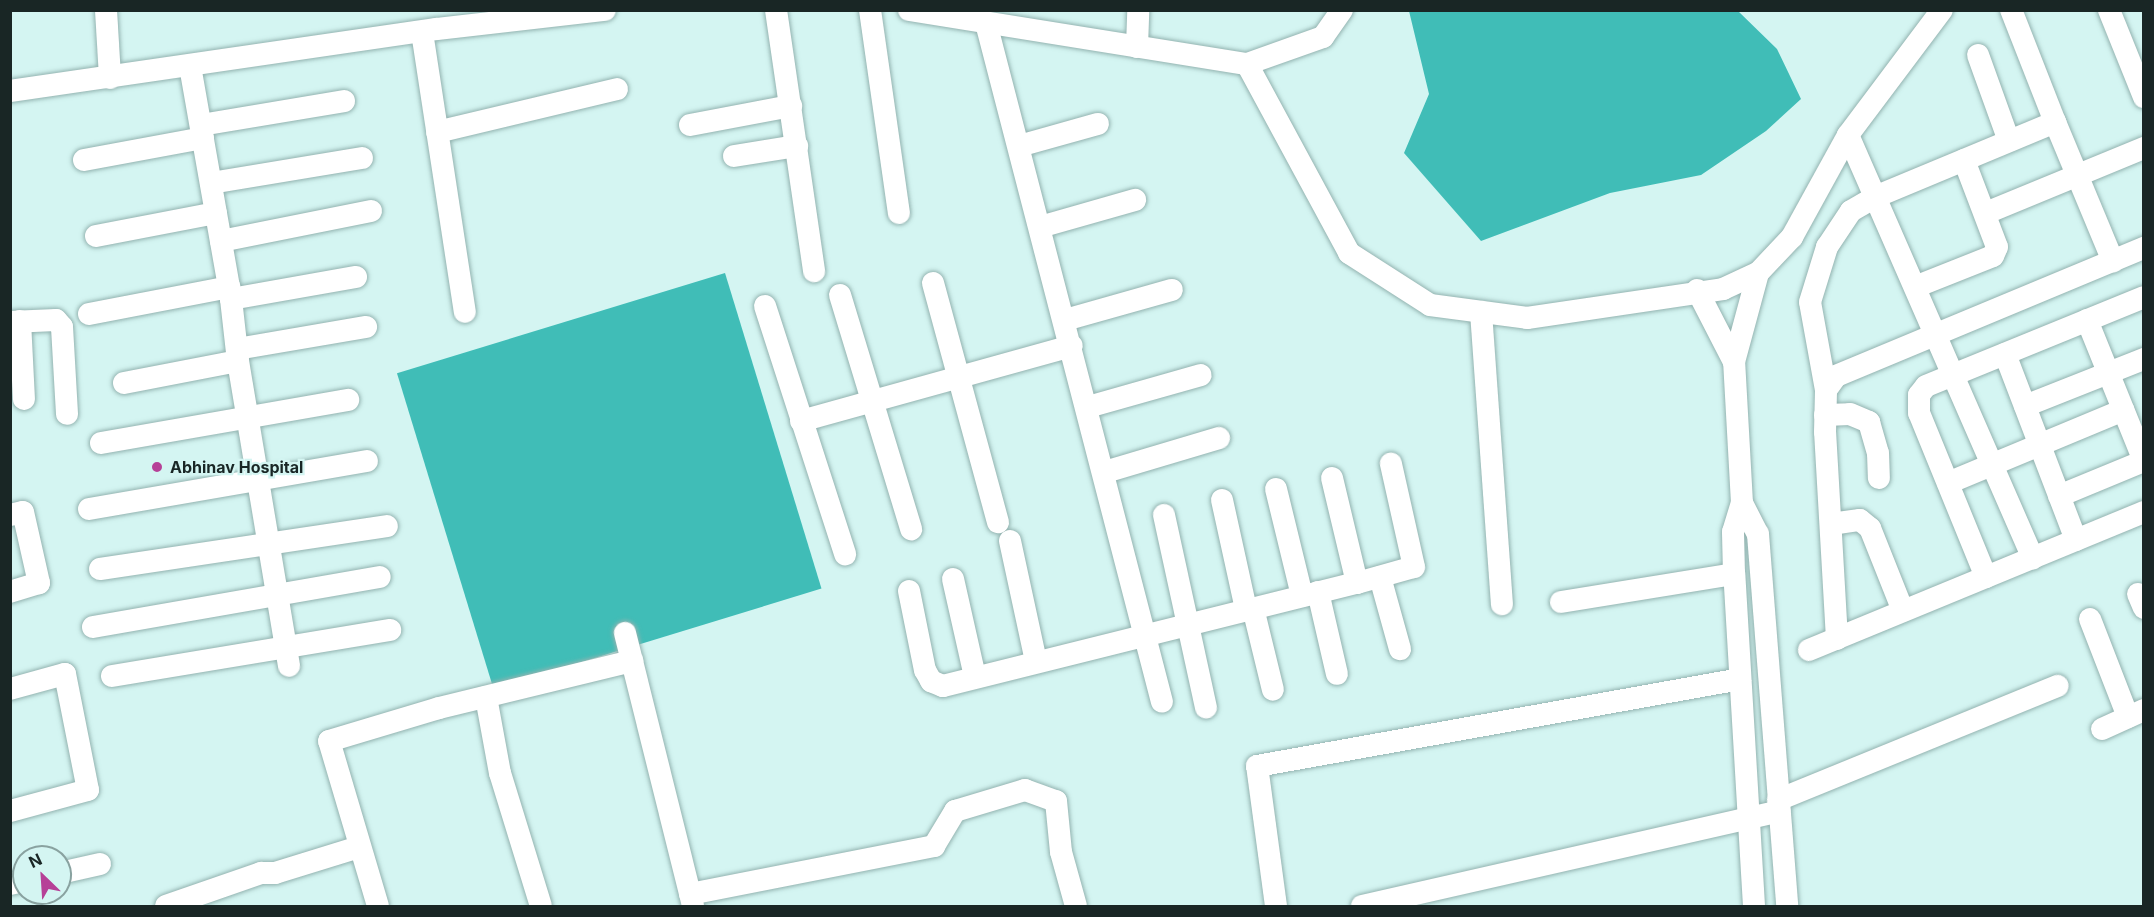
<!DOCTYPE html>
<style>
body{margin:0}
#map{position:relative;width:2154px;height:917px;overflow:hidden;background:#d4f5f2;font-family:Inter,sans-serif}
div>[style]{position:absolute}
.water>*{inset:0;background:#40bdb7;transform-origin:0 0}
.roads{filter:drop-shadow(0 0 2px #93b3b0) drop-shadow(0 0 2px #93b3b0)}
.minor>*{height:22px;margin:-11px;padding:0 11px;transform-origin:11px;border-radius:11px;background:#fff}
.dots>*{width:16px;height:16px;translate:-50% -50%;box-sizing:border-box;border:3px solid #d4f5f2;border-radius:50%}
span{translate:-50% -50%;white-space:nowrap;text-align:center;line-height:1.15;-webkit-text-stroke:4.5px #d4f5f2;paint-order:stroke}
.poi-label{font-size:16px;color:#192625;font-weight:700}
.left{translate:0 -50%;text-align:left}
.frame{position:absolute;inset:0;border:12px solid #192625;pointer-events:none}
.north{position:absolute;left:12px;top:845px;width:60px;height:60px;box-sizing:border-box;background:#d4f5f2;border:2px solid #89a2a0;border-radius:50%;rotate:335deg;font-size:16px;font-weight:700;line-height:24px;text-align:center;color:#192625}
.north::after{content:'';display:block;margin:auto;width:21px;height:27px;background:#b64097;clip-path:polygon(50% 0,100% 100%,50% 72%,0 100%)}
</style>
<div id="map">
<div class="water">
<i style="clip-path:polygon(1409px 11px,1738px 11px,1777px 49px,1801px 99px,1766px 131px,1701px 175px,1610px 193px,1481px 241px,1404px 153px,1429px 94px)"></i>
<i style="left:725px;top:273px;width:330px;height:343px;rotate:73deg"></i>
</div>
<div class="roads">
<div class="minor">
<i style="left:106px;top:10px;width:68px;rotate:86.6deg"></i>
<i style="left:776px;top:10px;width:264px;rotate:81.7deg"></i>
<i style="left:870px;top:10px;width:205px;rotate:81.9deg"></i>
<i style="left:909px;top:10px;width:342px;rotate:9.1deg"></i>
<i style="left:1247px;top:64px;width:215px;rotate:61.6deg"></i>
<i style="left:1349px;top:253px;width:96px;rotate:32.7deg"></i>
<i style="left:1430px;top:305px;width:98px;rotate:7.6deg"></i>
<i style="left:1527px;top:318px;width:198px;rotate:-8.4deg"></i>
<i style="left:1723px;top:289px;width:38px;rotate:-25deg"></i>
<i style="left:1758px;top:273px;width:50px;rotate:-46.6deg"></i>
<i style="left:1792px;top:237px;width:116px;rotate:-61.2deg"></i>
<i style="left:1848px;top:135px;width:156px;rotate:-53.1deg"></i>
<i style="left:2109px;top:10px;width:94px;rotate:68.1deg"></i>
<i style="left:986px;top:23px;width:701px;rotate:75.47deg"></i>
<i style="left:422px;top:32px;width:283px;rotate:81.3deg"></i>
<i style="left:1137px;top:47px;width:37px;rotate:-88deg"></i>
<i style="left:1978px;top:55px;width:91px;rotate:70.2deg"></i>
<i style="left:1247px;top:64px;width:81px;rotate:-19.6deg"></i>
<i style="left:1323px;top:37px;width:33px;rotate:-55deg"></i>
<i style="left:190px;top:66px;width:237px;rotate:80deg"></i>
<i style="left:231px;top:299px;width:62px;rotate:83.6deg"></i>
<i style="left:238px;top:361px;width:309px;rotate:80.5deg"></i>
<i style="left:10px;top:91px;width:431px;rotate:-8.3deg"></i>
<i style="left:437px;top:29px;width:169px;rotate:-6.5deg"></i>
<i style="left:2055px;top:122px;width:151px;rotate:67.4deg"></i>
<i style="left:201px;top:125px;width:145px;rotate:-9.5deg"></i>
<i style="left:690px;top:125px;width:103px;rotate:-10.7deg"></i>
<i style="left:437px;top:132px;width:185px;rotate:-13.4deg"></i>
<i style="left:1848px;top:135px;width:462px;rotate:66.4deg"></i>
<i style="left:1019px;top:146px;width:82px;rotate:-15.6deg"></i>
<i style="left:734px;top:156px;width:64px;rotate:-9deg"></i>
<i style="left:84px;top:160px;width:121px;rotate:-10.5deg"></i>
<i style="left:211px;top:183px;width:153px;rotate:-9.4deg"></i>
<i style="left:1986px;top:213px;width:171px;rotate:-22.4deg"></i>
<i style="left:1040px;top:227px;width:99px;rotate:-15.9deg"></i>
<i style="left:96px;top:236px;width:122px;rotate:-10.9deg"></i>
<i style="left:221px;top:241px;width:153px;rotate:-11.3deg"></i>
<i style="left:933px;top:283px;width:248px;rotate:74.8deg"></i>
<i style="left:1915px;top:287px;width:84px;rotate:-21.7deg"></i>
<i style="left:1993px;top:256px;width:10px;rotate:-66deg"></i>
<i style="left:1997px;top:247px;width:93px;rotate:-110.8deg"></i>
<i style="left:1697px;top:290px;width:81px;rotate:62.8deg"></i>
<i style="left:840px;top:295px;width:245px;rotate:73.1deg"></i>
<i style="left:231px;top:299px;width:127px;rotate:-10deg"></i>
<i style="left:765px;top:306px;width:261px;rotate:72.1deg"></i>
<i style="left:1481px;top:312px;width:293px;rotate:85.9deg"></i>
<i style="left:89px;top:314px;width:143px;rotate:-10.9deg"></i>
<i style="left:1065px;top:320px;width:111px;rotate:-15.7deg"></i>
<i style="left:2087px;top:320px;width:152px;rotate:68deg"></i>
<i style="left:20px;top:321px;width:78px;rotate:87.1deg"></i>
<i style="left:10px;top:322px;width:46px;rotate:-2.5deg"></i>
<i style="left:56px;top:320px;width:9px;rotate:49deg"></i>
<i style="left:62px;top:327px;width:87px;rotate:86.7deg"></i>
<i style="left:237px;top:349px;width:131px;rotate:-9.7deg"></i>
<i style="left:2005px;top:354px;width:199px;rotate:69.1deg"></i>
<i style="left:124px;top:383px;width:116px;rotate:-10.9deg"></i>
<i style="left:1826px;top:390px;width:89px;rotate:-100.3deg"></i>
<i style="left:1810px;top:302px;width:58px;rotate:-72.8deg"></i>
<i style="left:1827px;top:247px;width:43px;rotate:-56.3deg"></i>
<i style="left:1851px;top:211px;width:28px;rotate:-30deg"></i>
<i style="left:1875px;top:197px;width:195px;rotate:-22.6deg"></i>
<i style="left:2055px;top:122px;width:120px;rotate:-111.4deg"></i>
<i style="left:2025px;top:406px;width:128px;rotate:-21.6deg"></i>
<i style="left:1088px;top:407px;width:117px;rotate:-15.8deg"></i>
<i style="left:1825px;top:415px;width:25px;rotate:-2deg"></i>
<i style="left:1850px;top:414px;width:21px;rotate:23deg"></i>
<i style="left:1869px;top:422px;width:32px;rotate:74deg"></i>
<i style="left:1878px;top:453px;width:25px;rotate:88deg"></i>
<i style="left:801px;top:421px;width:281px;rotate:-15.5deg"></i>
<i style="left:101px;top:443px;width:251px;rotate:-9.9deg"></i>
<i style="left:1105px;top:472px;width:119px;rotate:-16.6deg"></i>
<i style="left:1332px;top:478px;width:108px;rotate:76.6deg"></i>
<i style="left:1948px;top:483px;width:190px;rotate:-22.6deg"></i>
<i style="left:1276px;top:489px;width:110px;rotate:76.3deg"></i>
<i style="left:2059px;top:496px;width:92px;rotate:-22.4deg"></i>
<i style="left:1222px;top:500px;width:112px;rotate:77.6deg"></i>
<i style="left:1742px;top:503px;width:35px;rotate:63deg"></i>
<i style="left:1758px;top:534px;width:373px;rotate:85.5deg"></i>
<i style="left:89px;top:509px;width:282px;rotate:-9.8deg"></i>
<i style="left:10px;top:515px;width:13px;rotate:-13deg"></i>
<i style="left:23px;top:512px;width:73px;rotate:77.3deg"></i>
<i style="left:39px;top:583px;width:30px;rotate:163deg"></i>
<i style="left:1164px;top:515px;width:197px;rotate:77.7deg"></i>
<i style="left:1831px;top:524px;width:29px;rotate:-8deg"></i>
<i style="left:1860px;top:520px;width:13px;rotate:39deg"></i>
<i style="left:1870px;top:528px;width:89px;rotate:68.3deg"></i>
<i style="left:1010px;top:541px;width:123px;rotate:77.8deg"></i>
<i style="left:100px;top:569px;width:290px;rotate:-8.5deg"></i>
<i style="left:1380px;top:577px;width:75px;rotate:74.5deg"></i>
<i style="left:1986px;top:577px;width:177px;rotate:-112.2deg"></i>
<i style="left:1919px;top:413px;width:18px;rotate:-90deg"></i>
<i style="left:1919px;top:395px;width:11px;rotate:-52deg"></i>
<i style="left:1926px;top:386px;width:235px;rotate:-22.2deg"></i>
<i style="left:953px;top:579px;width:100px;rotate:77.3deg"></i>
<i style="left:909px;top:591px;width:81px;rotate:78.6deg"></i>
<i style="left:925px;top:670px;width:13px;rotate:61deg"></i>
<i style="left:931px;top:681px;width:13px;rotate:23deg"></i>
<i style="left:943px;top:686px;width:427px;rotate:-14deg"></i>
<i style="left:1357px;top:583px;width:59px;rotate:-15.7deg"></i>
<i style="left:1414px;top:567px;width:106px;rotate:-102.6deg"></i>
<i style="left:1318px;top:592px;width:84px;rotate:77deg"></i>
<i style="left:2138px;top:594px;width:15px;rotate:67deg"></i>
<i style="left:1561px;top:602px;width:175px;rotate:-9.2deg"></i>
<i style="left:1253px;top:608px;width:84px;rotate:76.3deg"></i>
<i style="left:2090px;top:619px;width:105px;rotate:68.8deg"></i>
<i style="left:93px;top:627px;width:291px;rotate:-9.9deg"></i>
<i style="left:625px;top:633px;width:281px;rotate:76deg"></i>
<i style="left:1837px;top:639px;width:207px;rotate:-93.3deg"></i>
<i style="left:1825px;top:432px;width:42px;rotate:-88.6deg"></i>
<i style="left:1826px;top:390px;width:17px;rotate:-54deg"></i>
<i style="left:1836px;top:376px;width:334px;rotate:-22.6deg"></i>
<i style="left:1809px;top:650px;width:362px;rotate:-22.4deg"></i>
<i style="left:112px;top:676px;width:282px;rotate:-9.4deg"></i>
<i style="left:10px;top:689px;width:57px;rotate:-15.3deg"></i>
<i style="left:65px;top:674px;width:118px;rotate:78.8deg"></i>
<i style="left:88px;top:790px;width:81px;rotate:164.9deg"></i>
<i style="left:486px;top:697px;width:77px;rotate:79.6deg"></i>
<i style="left:500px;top:773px;width:139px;rotate:72.9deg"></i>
<i style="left:2102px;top:729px;width:46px;rotate:-24.3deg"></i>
<i style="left:1778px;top:800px;width:302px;rotate:-22.2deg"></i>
<i style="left:60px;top:873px;width:41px;rotate:-12.7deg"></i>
<i style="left:10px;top:884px;width:14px;rotate:-12deg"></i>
<i style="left:690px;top:894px;width:249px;rotate:-11.1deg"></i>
<i style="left:934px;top:846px;width:41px;rotate:-59deg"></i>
<i style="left:955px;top:811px;width:73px;rotate:-16.7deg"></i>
<i style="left:1025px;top:790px;width:33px;rotate:20deg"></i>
<i style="left:1056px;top:801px;width:51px;rotate:84.4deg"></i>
<i style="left:1061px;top:852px;width:56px;rotate:74.5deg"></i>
<i style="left:166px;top:906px;width:101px;rotate:-19.2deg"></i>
<i style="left:261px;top:873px;width:14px"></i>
<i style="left:275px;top:873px;width:88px;rotate:-17.2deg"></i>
<i style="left:378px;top:906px;width:172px;rotate:-106.5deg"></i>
<i style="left:329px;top:741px;width:115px;rotate:-16.7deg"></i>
<i style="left:439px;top:708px;width:199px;rotate:-13.7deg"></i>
<i style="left:1276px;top:906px;width:141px;rotate:-97.7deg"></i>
<i style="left:1257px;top:766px;width:491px;rotate:-10.2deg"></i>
<i style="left:1362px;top:906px;width:428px;rotate:-12.8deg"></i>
<i style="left:1754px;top:906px;width:333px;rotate:-93.4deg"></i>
<i style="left:1734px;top:574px;width:42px;rotate:-91.4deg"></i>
<i style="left:1733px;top:532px;width:30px;rotate:-73deg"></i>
<i style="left:1742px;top:503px;width:141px;rotate:-93.2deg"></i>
<i style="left:1734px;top:362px;width:92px;rotate:-74.9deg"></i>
</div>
</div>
<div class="dots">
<i style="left:157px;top:467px;background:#b64097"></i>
</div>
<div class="poi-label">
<span class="left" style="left:170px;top:467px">Abhinav Hospital</span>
</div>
<div class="frame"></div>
<div class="north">N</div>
</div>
